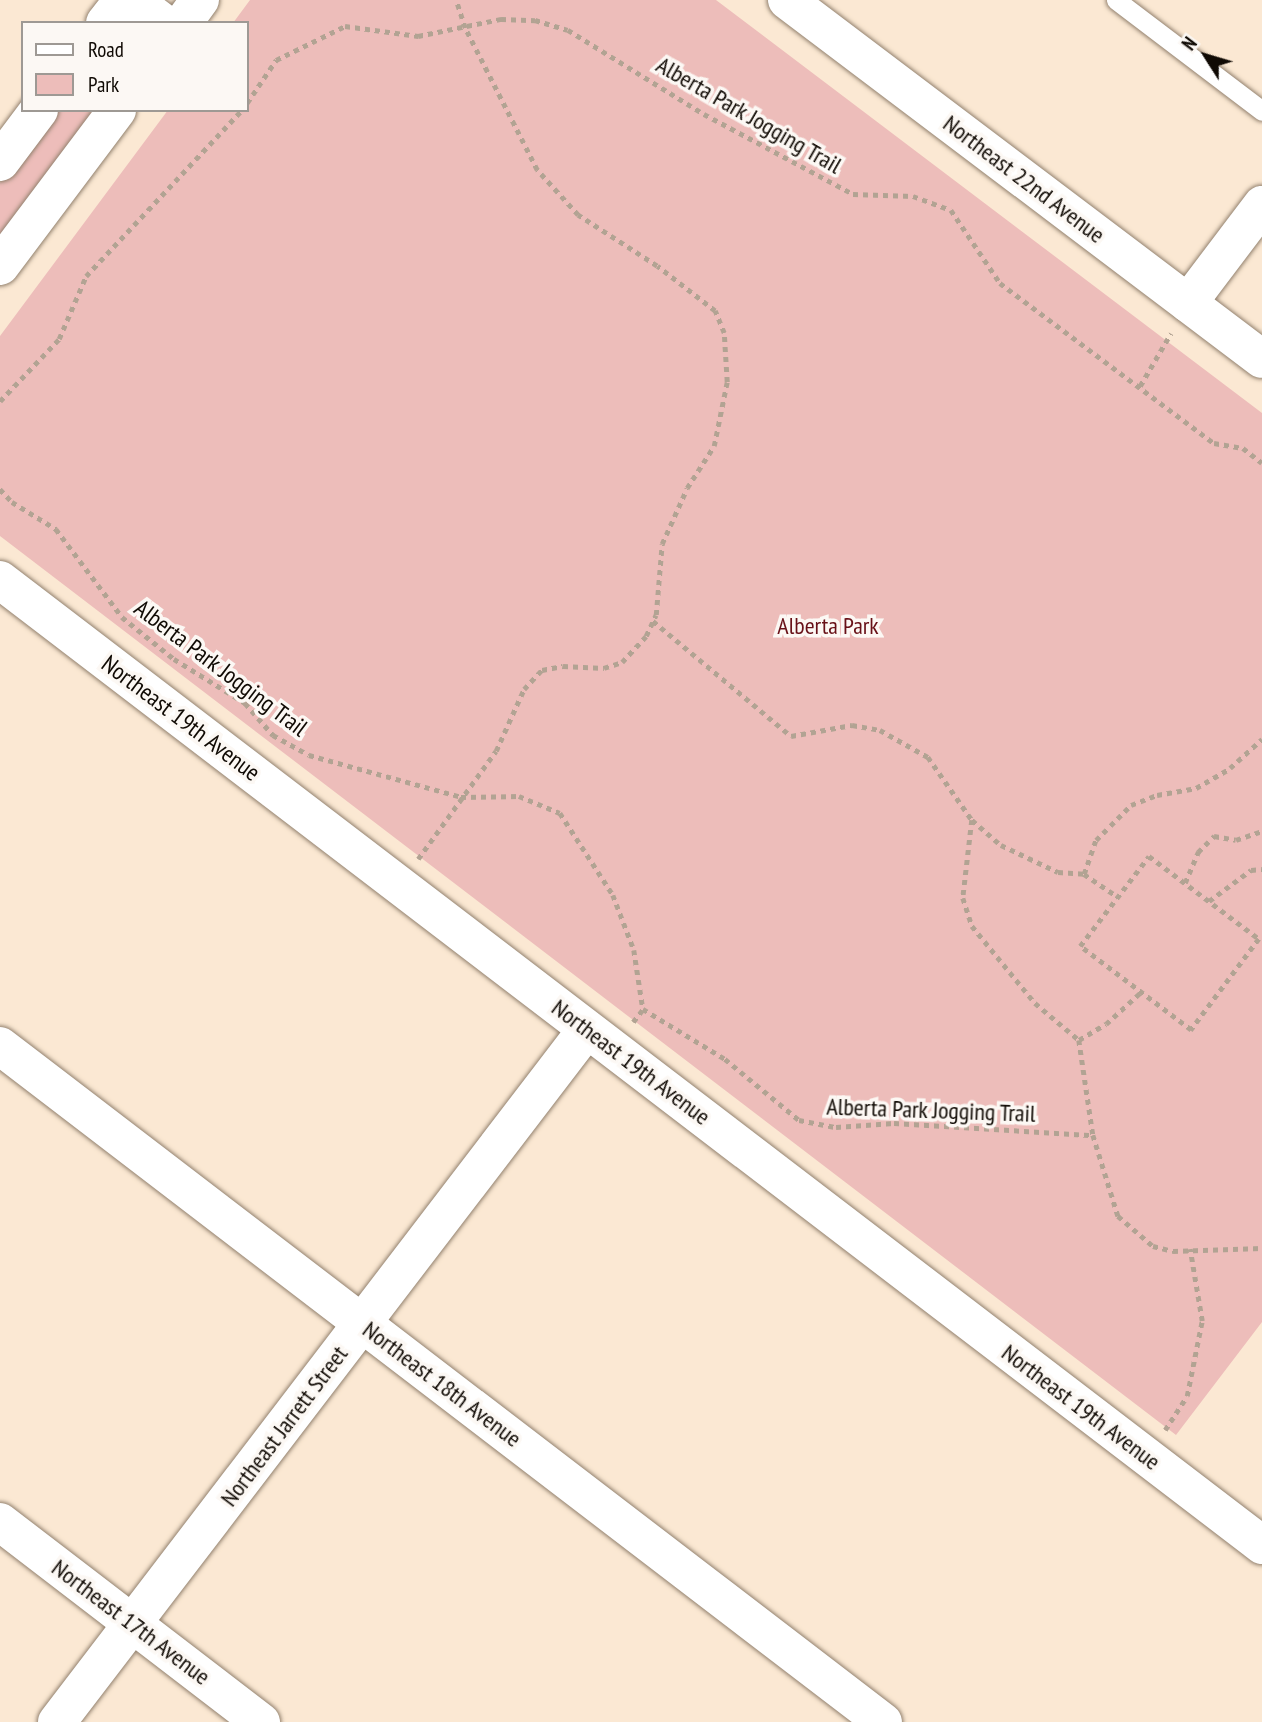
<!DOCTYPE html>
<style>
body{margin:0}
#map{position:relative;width:1262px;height:1722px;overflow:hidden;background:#fbe8d3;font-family:"PT Sans Narrow",sans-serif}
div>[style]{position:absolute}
.green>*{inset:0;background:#edbdba}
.path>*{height:4.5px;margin-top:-2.25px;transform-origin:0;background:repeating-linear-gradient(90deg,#b2a393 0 5px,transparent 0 10px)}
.roads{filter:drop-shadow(0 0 2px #92816e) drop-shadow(0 0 2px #92816e)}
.lane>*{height:19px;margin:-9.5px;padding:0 9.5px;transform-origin:9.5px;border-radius:9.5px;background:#fff}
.street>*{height:38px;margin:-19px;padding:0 19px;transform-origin:19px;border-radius:19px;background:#fff}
.secondary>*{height:38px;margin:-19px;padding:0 19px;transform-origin:19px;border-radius:19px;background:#fff}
span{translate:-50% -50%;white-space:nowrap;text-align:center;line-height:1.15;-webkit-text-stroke:7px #fcf8f4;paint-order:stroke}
.street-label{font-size:24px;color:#100a04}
.park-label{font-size:24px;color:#681118}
.legend{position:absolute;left:21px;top:21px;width:228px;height:91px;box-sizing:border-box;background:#fcf8f4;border:2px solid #9e9994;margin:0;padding:9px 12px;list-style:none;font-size:21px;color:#100a04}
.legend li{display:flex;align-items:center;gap:14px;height:35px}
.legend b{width:35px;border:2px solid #9e9994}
.north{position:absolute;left:1171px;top:21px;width:70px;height:70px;-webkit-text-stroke:5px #fcf8f4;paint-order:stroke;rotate:307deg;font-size:19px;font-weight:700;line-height:28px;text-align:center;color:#100a04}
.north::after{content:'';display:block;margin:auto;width:24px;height:32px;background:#100a04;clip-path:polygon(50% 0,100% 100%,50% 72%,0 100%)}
</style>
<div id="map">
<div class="green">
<i style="clip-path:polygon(250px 0,716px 0,1262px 413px,1262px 1322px,1176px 1435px,0 536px,0 336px,168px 110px,247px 110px,247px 23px,233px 23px)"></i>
<i style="clip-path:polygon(55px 110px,100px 110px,0 243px,0 183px)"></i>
</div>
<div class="path">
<i style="left:247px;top:103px;width:52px;rotate:-56deg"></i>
<i style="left:276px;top:60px;width:77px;rotate:-26.2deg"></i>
<i style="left:345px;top:26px;width:74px;rotate:7.8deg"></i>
<i style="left:418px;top:36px;width:85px;rotate:-11.6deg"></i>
<i style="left:501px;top:19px;width:34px;rotate:2deg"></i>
<i style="left:535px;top:20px;width:34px;rotate:17deg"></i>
<i style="left:568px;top:30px;width:160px;rotate:31.7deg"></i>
<i style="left:704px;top:114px;width:169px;rotate:28.2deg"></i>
<i style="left:853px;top:194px;width:60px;rotate:1.9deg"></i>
<i style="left:913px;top:196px;width:40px;rotate:20.2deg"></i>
<i style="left:951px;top:210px;width:88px;rotate:56.1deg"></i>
<i style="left:1000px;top:283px;width:267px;rotate:36.8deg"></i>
<i style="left:1214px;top:443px;width:29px;rotate:10deg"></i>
<i style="left:1243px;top:448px;width:24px;rotate:38deg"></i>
<i style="left:1140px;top:386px;width:61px;rotate:-59.7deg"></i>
<i style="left:0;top:401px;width:86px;rotate:-46.4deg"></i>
<i style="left:59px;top:339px;width:69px;rotate:-66.8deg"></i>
<i style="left:86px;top:276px;width:228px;rotate:-46.8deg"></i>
<i style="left:0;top:489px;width:18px;rotate:47deg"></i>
<i style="left:12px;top:502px;width:52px;rotate:31.5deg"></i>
<i style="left:56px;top:529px;width:110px;rotate:53.1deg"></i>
<i style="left:122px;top:617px;width:67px;rotate:38.9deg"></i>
<i style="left:174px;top:659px;width:84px;rotate:31.8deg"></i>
<i style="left:245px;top:703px;width:43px;rotate:48.8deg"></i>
<i style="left:273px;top:735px;width:41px;rotate:29.1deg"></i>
<i style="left:309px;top:755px;width:158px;rotate:15.4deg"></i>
<i style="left:461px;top:797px;width:58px;rotate:-1deg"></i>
<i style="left:519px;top:796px;width:44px;rotate:22.5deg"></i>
<i style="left:560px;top:813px;width:98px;rotate:57.1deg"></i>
<i style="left:613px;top:895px;width:59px;rotate:69.1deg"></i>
<i style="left:634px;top:950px;width:60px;rotate:81.3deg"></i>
<i style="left:643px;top:1009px;width:96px;rotate:31.4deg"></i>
<i style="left:725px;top:1059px;width:96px;rotate:39.5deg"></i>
<i style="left:799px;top:1120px;width:38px;rotate:11deg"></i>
<i style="left:836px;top:1127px;width:58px;rotate:-3.9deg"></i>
<i style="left:894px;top:1123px;width:199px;rotate:3.5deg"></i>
<i style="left:653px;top:621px;width:180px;rotate:39.8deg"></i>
<i style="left:791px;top:736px;width:62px;rotate:-10.2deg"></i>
<i style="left:852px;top:725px;width:28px;rotate:10deg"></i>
<i style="left:880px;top:730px;width:55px;rotate:29.4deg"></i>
<i style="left:928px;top:757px;width:77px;rotate:55.1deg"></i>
<i style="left:972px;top:820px;width:38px;rotate:41deg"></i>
<i style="left:1001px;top:845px;width:63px;rotate:25.3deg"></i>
<i style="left:1058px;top:872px;width:26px;rotate:4deg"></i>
<i style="left:1084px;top:874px;width:36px;rotate:-71deg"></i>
<i style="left:1096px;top:840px;width:49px;rotate:-45deg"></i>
<i style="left:1131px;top:805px;width:28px;rotate:-21deg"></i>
<i style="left:1157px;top:795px;width:40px;rotate:-10deg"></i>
<i style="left:1196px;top:788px;width:39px;rotate:-30deg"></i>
<i style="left:1230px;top:768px;width:43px;rotate:-42.2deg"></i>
<i style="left:972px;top:820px;width:79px;rotate:96.6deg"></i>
<i style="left:963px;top:898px;width:29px;rotate:72deg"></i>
<i style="left:972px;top:926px;width:99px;rotate:50.7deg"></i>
<i style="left:1035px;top:1003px;width:57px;rotate:40.1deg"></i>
<i style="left:1079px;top:1040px;width:96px;rotate:81.6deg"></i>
<i style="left:1093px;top:1135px;width:85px;rotate:72.8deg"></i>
<i style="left:1118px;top:1216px;width:46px;rotate:40.6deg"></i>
<i style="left:1153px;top:1246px;width:21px;rotate:14deg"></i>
<i style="left:1173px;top:1251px;width:89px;rotate:-1.9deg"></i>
<i style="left:1149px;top:856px;width:138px;rotate:37deg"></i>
<i style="left:1259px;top:939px;width:114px;rotate:126.8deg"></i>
<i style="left:1191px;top:1030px;width:139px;rotate:-142.9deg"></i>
<i style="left:1080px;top:946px;width:113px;rotate:-52.5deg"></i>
<i style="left:418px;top:859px;width:133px;rotate:-54.2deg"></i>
<i style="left:496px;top:751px;width:68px;rotate:-65.7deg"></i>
<i style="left:524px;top:689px;width:26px;rotate:-47deg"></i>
<i style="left:542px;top:670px;width:21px;rotate:-11deg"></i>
<i style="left:563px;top:666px;width:41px;rotate:2.8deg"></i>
<i style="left:604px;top:668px;width:19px;rotate:-18deg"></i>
<i style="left:622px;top:662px;width:35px;rotate:-47deg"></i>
<i style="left:646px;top:636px;width:23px;rotate:-65deg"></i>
<i style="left:656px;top:615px;width:71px;rotate:-85.2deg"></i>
<i style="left:662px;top:544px;width:61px;rotate:-65.9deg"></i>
<i style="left:687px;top:488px;width:50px;rotate:-57.3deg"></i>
<i style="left:714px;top:446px;width:65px;rotate:-78.5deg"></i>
<i style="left:727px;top:382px;width:49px;rotate:-93.5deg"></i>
<i style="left:724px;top:333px;width:24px;rotate:-112deg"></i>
<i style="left:715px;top:311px;width:73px;rotate:-142.2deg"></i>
<i style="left:657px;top:266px;width:94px;rotate:-147.2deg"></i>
<i style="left:578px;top:215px;width:61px;rotate:-132.3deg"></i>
<i style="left:537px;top:170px;width:159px;rotate:-116.9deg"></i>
<i style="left:465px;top:28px;width:29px;rotate:-108deg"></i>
<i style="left:1084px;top:874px;width:41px;rotate:34.1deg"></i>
<i style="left:1185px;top:883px;width:34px;rotate:-67deg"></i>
<i style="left:1198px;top:852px;width:23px;rotate:-45deg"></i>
<i style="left:1214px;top:836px;width:22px;rotate:10deg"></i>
<i style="left:1236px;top:840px;width:28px;rotate:-19deg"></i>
<i style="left:1209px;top:901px;width:52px;rotate:-36.4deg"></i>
<i style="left:1251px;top:870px;width:11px;rotate:-5deg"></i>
<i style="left:633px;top:1022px;width:16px;rotate:-52deg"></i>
<i style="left:1079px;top:1040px;width:31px;rotate:-31deg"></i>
<i style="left:1106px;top:1024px;width:47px;rotate:-42.4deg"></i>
<i style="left:1165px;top:1430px;width:40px;rotate:-57.1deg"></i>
<i style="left:1187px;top:1396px;width:76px;rotate:-78.7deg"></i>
<i style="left:1202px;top:1321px;width:73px;rotate:-99.5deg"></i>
</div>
<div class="roads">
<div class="lane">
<i style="left:1116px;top:0;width:183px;rotate:37.2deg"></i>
</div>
<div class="street">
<i style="left:133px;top:0;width:38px;rotate:37deg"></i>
<i style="left:787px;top:0;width:595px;rotate:37.08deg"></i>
<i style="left:1188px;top:303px;width:123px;rotate:-52.9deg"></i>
<i style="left:0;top:580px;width:1589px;rotate:37.4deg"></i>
<i style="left:0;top:1046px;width:1112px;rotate:37.44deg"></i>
<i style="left:0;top:1522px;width:329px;rotate:37.5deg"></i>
<i style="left:57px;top:1722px;width:872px;rotate:-52.59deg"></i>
</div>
<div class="secondary">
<i style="left:105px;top:23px;width:29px;rotate:-52deg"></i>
<i style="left:183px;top:23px;width:29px;rotate:-54deg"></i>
<i style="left:0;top:162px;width:65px;rotate:-53.1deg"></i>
<i style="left:0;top:266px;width:195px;rotate:-53.1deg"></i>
</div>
</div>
<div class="street-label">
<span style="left:749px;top:115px;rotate:30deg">Alberta Park Jogging Trail</span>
<span style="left:1024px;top:179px;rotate:37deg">Northeast 22nd Avenue</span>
<span style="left:221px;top:668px;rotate:37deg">Alberta Park Jogging Trail</span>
<span style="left:181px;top:718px;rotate:37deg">Northeast 19th Avenue</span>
<span style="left:631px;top:1062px;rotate:37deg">Northeast 19th Avenue</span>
<span style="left:931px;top:1110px;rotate:2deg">Alberta Park Jogging Trail</span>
<span style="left:442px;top:1384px;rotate:37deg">Northeast 18th Avenue</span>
<span style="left:1081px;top:1407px;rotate:37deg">Northeast 19th Avenue</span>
<span style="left:284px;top:1426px;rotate:-53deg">Northeast Jarrett Street</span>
<span style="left:131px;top:1622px;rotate:37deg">Northeast 17th Avenue</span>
</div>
<div class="park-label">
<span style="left:828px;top:626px">Alberta Park</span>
</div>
<ul class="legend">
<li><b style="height:9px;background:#fff"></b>Road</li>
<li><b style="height:19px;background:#edbdba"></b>Park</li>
</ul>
<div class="north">N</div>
</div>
